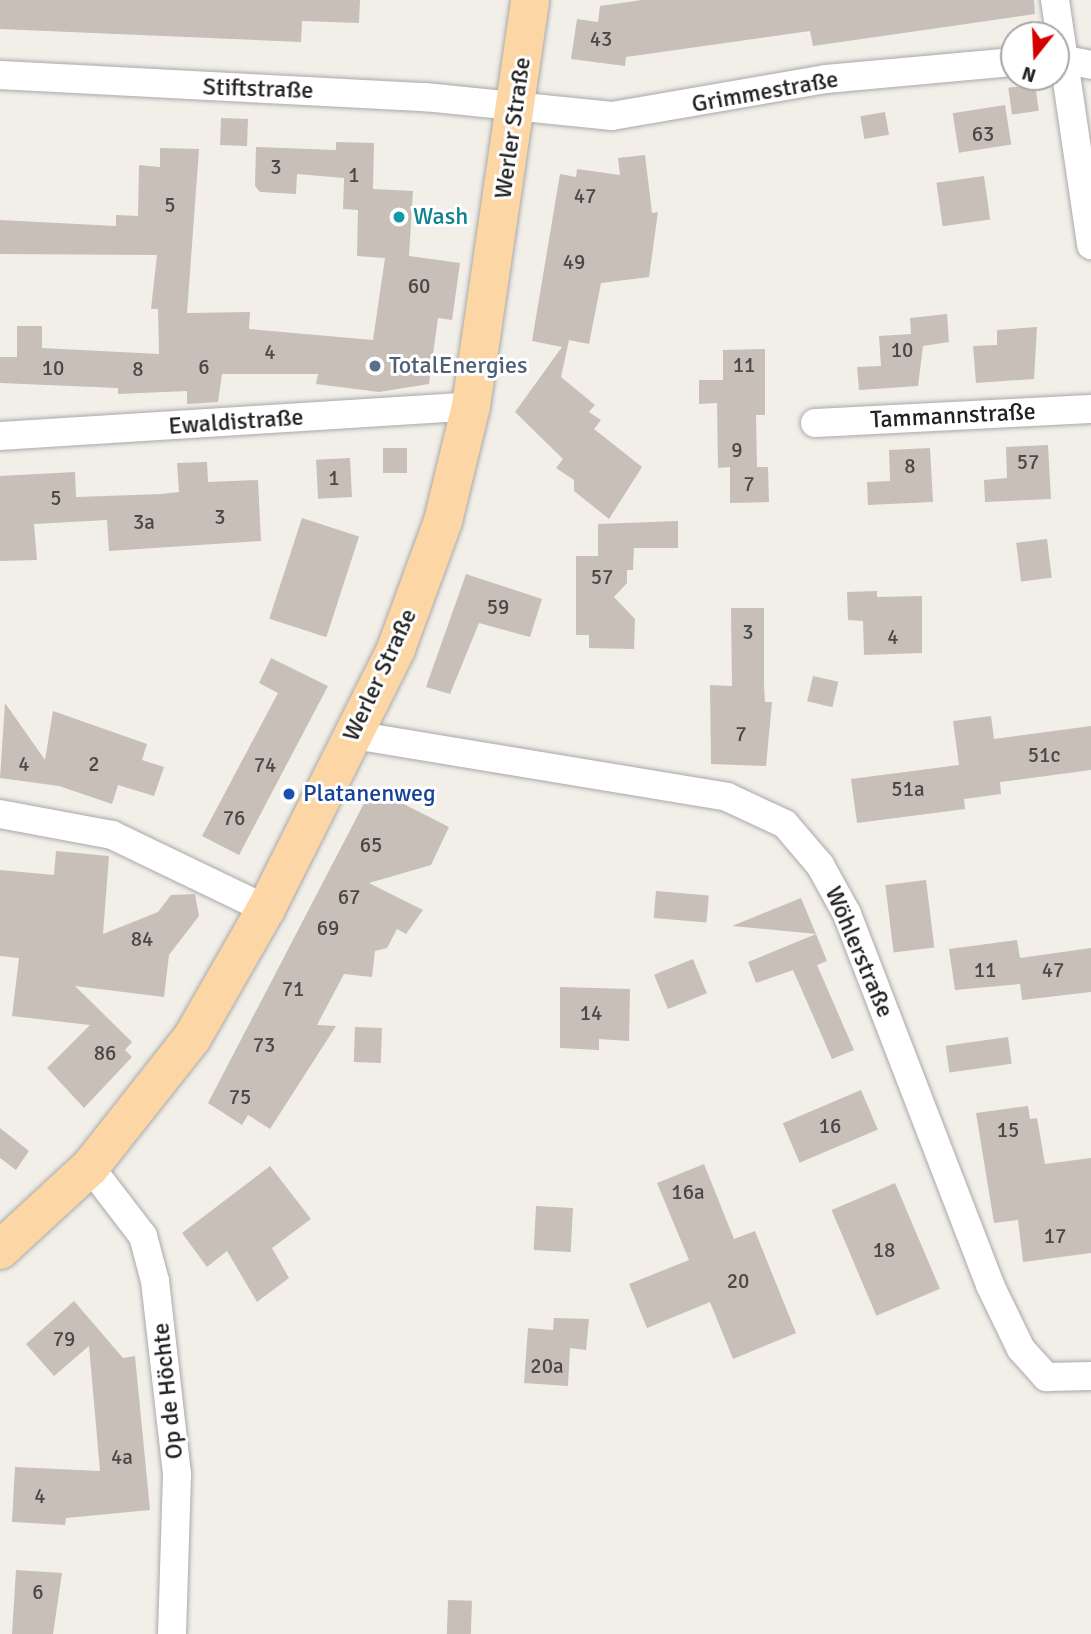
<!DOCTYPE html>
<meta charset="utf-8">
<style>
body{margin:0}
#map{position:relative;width:1091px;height:1634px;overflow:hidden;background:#f2efe9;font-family:Signika,sans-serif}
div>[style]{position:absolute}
.building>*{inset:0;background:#c7bfb8;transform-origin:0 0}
.roads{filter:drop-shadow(0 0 2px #a9a9a9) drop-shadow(0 0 2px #a9a9a9)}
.minor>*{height:28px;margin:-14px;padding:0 14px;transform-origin:14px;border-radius:14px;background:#fff}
.primary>*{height:38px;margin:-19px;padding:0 19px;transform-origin:19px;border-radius:19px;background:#fcd6a4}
.dots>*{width:19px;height:19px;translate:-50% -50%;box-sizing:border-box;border:4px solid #fff;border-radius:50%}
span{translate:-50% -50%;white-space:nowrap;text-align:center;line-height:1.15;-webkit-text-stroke:6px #fff;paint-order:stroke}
.number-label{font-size:21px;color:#4b4948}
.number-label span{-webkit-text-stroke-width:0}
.street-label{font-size:24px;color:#222}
.culture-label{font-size:24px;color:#0d838f}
.left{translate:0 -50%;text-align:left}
.service-label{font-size:24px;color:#4e5e75}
.transit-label{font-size:24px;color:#164399}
.north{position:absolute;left:1000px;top:21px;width:70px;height:70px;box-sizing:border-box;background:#fff;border:2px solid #a7a7a7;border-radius:50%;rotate:198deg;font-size:19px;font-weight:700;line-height:28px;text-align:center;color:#222}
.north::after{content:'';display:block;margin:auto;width:24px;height:32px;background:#d40000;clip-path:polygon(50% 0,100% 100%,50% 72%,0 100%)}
</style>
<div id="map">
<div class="building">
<i style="clip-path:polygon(0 0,360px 0,359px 23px,302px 21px,301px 42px,0 29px)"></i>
<i style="clip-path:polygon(642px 0,1034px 0,1035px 14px,813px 46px,810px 31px,626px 57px,625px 66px,571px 59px,577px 19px,598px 22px,600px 6px)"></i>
<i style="left:1035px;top:84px;width:27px;height:27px;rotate:82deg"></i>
<i style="left:1005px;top:105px;width:40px;height:53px;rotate:81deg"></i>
<i style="left:885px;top:112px;width:23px;height:25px;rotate:80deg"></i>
<i style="left:221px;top:118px;width:27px;height:27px;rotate:2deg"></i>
<i style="clip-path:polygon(336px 142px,374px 143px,373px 189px,413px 191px,409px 256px,460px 263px,452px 320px,438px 318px,429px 384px,379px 392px,316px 384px,318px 374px,222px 374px,218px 402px,187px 404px,187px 391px,118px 394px,118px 388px,0 383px,0 357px,17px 357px,17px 326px,42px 326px,42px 348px,159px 354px,158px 309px,151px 309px,157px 255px,0 254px,0 220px,116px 226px,116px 215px,138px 216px,139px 165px,160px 167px,160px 148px,199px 149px,187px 313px,250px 312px,249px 329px,373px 340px,385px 258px,357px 256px,358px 210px,343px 209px,344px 178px,297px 174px,296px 194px,260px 192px,255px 186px,256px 147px,336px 150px)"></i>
<i style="clip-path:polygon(645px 155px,652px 213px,658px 212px,649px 277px,601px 283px,589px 344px,569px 340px,561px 377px,595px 405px,589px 412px,601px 420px,594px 429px,642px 467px,609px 519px,574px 491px,574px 480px,556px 468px,563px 459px,515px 412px,562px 347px,532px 341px,560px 174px,576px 177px,577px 169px,620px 175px,618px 158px)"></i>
<i style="left:984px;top:176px;width:44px;height:48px;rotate:82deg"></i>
<i style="clip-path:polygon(947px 314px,949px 342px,923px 346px,918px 386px,859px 390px,857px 367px,881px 366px,879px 336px,911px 334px,910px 318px)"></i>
<i style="clip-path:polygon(1037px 327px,1034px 379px,976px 383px,973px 346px,997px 345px,997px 330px)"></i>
<i style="clip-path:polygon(765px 349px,765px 415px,756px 415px,757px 467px,768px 467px,769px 502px,730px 503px,730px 467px,718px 468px,717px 403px,699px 404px,699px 380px,723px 380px,723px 350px)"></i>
<i style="clip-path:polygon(1048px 445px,1051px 499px,985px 502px,984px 480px,1007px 478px,1006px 447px)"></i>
<i style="left:383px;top:448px;width:24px;height:25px"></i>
<i style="clip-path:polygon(930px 448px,933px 502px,868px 505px,867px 482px,890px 481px,889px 450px)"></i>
<i style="left:350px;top:458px;width:39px;height:34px;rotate:87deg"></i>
<i style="clip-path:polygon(207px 462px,208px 482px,258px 480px,261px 541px,109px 551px,107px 520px,34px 524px,37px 560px,0 561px,0 476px,75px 472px,76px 497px,162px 494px,179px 492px,177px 463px)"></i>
<i style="left:302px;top:518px;width:60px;height:106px;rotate:18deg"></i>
<i style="clip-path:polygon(678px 521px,678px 548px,634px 548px,633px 570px,627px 570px,627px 583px,614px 597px,635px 619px,634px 649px,589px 648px,589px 635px,576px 635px,576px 556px,598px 556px,598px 524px)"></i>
<i style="left:1047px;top:539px;width:39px;height:31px;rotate:83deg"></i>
<i style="clip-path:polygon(466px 574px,542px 599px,530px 637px,479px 623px,450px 694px,426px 687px)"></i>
<i style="clip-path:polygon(877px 591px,877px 597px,922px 596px,922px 653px,864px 655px,863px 621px,848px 620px,847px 592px)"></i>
<i style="clip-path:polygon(731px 608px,764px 608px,764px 686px,765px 702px,772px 702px,766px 766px,711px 764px,710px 685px,732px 686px)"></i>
<i style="clip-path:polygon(271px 658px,328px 686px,239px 855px,202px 836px,278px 693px,259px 683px)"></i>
<i style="left:813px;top:676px;width:26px;height:26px;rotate:13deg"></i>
<i style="clip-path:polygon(5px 703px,45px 760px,53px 711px,147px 744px,142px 760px,164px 767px,154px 796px,118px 785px,112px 804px,59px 786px,0 778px)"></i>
<i style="clip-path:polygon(991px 716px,994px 739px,1091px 726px,1091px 770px,1000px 782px,1001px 794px,964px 799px,965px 809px,857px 823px,851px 779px,959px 765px,953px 721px)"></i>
<i style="clip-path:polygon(372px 788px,449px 827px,431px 865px,369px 883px,423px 910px,406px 934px,397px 929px,387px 948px,375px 951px,372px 977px,344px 974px,317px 1025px,336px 1026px,270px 1129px,248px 1115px,242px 1125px,208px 1103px)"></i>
<i style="clip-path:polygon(56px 851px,109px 856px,103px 934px,158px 912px,171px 895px,195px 894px,199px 916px,169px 955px,164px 997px,75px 986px,132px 1042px,125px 1050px,132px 1057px,84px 1108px,47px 1068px,90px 1025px,12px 1016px,19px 958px,0 956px,0 870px,54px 875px)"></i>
<i style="left:926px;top:880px;width:68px;height:41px;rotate:83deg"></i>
<i style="left:656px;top:891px;width:53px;height:27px;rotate:5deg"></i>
<i style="clip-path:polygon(801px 898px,816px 934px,732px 926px)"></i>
<i style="clip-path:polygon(816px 934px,827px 961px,817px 965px,854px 1050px,832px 1059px,793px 970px,756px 983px,748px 962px)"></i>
<i style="clip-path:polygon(1017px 940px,1020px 958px,1091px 948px,1091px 992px,1022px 1000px,1020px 984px,955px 990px,949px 949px)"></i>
<i style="left:693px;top:959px;width:37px;height:42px;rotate:68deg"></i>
<i style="clip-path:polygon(560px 987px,630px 989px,629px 1041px,599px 1039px,599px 1050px,560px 1048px)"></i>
<i style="left:355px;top:1027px;width:27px;height:35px;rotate:2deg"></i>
<i style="left:1008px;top:1037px;width:27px;height:63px;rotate:82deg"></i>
<i style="left:861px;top:1090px;width:43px;height:85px;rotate:67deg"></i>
<i style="clip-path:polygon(1028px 1106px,1030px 1119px,1037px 1118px,1045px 1164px,1091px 1158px,1091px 1253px,1023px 1262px,1018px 1220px,994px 1223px,976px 1113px)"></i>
<i style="clip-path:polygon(0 1128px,29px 1151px,16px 1170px,0 1158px)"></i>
<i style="clip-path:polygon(704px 1164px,734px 1239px,755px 1231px,796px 1333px,733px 1359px,710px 1302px,647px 1328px,629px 1284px,689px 1260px,657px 1183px)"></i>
<i style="clip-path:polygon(270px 1166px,311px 1219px,272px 1248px,289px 1278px,257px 1302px,227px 1251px,207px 1267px,182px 1233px)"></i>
<i style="left:895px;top:1183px;width:115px;height:69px;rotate:67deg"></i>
<i style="left:536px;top:1206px;width:37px;height:44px;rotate:3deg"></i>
<i style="clip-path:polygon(74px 1301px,123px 1358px,135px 1356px,150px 1510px,66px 1518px,65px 1525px,12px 1522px,15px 1467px,100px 1471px,89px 1346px,54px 1376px,26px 1344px)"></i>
<i style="clip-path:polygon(554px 1318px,589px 1319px,586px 1350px,570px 1348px,568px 1386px,524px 1383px,528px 1328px,553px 1330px)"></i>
<i style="clip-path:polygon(16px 1570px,62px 1573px,53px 1634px,12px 1634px)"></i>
<i style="left:448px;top:1600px;width:24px;height:34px;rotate:2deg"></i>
</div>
<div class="roads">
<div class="minor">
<i style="left:1055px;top:0;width:248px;rotate:81.6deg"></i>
<i style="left:1056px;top:58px;width:36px;rotate:11deg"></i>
<i style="left:0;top:75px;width:426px;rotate:3deg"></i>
<i style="left:425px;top:97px;width:188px;rotate:5.8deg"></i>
<i style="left:612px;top:116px;width:217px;rotate:-9.8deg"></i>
<i style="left:826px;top:79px;width:189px;rotate:-5.2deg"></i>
<i style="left:815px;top:423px;width:276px;rotate:-2.9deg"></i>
<i style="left:0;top:436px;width:472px;rotate:-3.6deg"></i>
<i style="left:354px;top:735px;width:378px;rotate:9.4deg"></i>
<i style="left:727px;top:797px;width:64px;rotate:25deg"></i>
<i style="left:785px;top:824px;width:54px;rotate:49.5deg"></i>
<i style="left:820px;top:865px;width:56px;rotate:61.1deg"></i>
<i style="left:847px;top:914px;width:398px;rotate:68.9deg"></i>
<i style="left:990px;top:1285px;width:71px;rotate:64.2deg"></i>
<i style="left:1021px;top:1349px;width:38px;rotate:48deg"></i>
<i style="left:1046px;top:1377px;width:45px;rotate:-1.3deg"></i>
<i style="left:0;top:814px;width:114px;rotate:10.6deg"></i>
<i style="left:112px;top:835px;width:171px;rotate:25.7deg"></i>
<i style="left:90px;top:1167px;width:87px;rotate:52.5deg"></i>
<i style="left:143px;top:1236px;width:47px;rotate:75.1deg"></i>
<i style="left:155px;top:1281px;width:195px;rotate:83.5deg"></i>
<i style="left:177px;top:1475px;width:159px;rotate:91.8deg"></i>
</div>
<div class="primary">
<i style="left:0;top:1250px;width:122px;rotate:-42.7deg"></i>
<i style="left:90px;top:1167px;width:164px;rotate:-51.7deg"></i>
<i style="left:192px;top:1038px;width:149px;rotate:-60.2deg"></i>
<i style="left:266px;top:909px;width:291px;rotate:-63.4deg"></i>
<i style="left:396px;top:649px;width:136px;rotate:-69.8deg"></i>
<i style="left:443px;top:521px;width:118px;rotate:-76.3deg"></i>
<i style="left:471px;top:406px;width:410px;rotate:-81.7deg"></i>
</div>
</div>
<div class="dots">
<i style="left:399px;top:217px;background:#0f9aa8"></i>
<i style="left:375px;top:366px;background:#5c6f8a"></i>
<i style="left:289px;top:794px;background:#1a4fb4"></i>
</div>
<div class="number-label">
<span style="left:601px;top:39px">43</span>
<span style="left:983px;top:134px">63</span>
<span style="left:276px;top:167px">3</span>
<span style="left:354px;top:175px">1</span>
<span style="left:585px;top:196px">47</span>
<span style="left:170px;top:205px">5</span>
<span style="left:574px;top:262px">49</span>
<span style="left:419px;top:286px">60</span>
<span style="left:902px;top:350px">10</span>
<span style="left:270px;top:352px">4</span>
<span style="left:744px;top:365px">11</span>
<span style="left:204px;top:367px">6</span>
<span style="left:53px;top:368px">10</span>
<span style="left:138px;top:369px">8</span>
<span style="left:737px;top:450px">9</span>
<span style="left:1028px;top:462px">57</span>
<span style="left:910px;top:466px">8</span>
<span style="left:334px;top:478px">1</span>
<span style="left:749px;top:484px">7</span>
<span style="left:56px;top:498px">5</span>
<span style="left:220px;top:517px">3</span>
<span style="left:144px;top:522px">3a</span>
<span style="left:602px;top:577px">57</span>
<span style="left:498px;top:607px">59</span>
<span style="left:748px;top:632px">3</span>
<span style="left:893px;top:637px">4</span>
<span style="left:741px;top:734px">7</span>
<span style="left:1044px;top:755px">51c</span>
<span style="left:24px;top:764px">4</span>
<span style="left:94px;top:764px">2</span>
<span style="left:265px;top:765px">74</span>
<span style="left:908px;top:789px">51a</span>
<span style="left:234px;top:818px">76</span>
<span style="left:371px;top:845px">65</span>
<span style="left:349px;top:897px">67</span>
<span style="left:328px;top:928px">69</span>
<span style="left:142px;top:939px">84</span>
<span style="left:985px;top:970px">11</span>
<span style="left:1053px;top:970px">47</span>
<span style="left:293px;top:989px">71</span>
<span style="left:591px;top:1013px">14</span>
<span style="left:264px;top:1045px">73</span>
<span style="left:105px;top:1053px">86</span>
<span style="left:240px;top:1097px">75</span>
<span style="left:830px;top:1126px">16</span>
<span style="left:1008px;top:1130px">15</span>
<span style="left:688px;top:1192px">16a</span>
<span style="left:1055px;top:1236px">17</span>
<span style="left:884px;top:1250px">18</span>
<span style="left:738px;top:1281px">20</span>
<span style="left:64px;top:1339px">79</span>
<span style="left:547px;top:1366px">20a</span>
<span style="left:122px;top:1457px">4a</span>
<span style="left:40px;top:1496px">4</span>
<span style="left:38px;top:1592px">6</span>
</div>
<div class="street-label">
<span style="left:258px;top:89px;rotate:2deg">Stiftstraße</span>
<span style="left:765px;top:92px;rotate:-10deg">Grimmestraße</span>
<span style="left:513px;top:128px;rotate:-82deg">Werler Straße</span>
<span style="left:953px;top:416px;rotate:-3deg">Tammannstraße</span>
<span style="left:236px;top:422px;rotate:-4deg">Ewaldistraße</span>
<span style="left:380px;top:675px;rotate:-65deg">Werler Straße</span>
<span style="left:859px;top:952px;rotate:67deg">Wöhlerstraße</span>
<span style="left:168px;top:1391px;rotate:-96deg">Op de Höchte</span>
</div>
<div class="culture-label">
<span class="left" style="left:413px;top:217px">Wash</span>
</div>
<div class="service-label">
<span class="left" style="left:389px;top:366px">TotalEnergies</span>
</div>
<div class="transit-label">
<span class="left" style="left:303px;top:794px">Platanenweg</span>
</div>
<div class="north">N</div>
</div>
